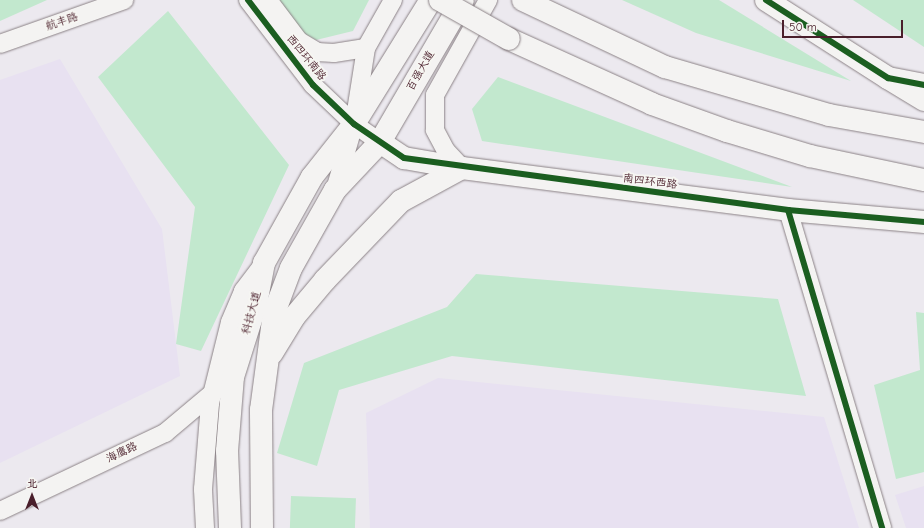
<!DOCTYPE html>
<meta charset="utf-8">
<style>
body{margin:0}
#map{position:relative;width:924px;height:528px;overflow:hidden;background:#ece9ef;font-family:"Comic Neue","LXGW WenKai TC",sans-serif}
div>[style]{position:absolute}
.built>*{inset:0;background:#e8e1f1}
.green>*{inset:0;background:#c2e8ce;transform-origin:0 0}
.roads{filter:drop-shadow(0 0 1px #8b8286) drop-shadow(0 0 1px #8b8286)}
.minor>*{height:18px;margin:-9px;padding:0 9px;transform-origin:9px;border-radius:9px;background:#f4f3f2}
.major>*{height:22px;margin:-11px;padding:0 11px;transform-origin:11px;border-radius:11px;background:#f4f3f2}
.highway>*{height:22px;margin:-11px;padding:0 11px;transform-origin:11px;border-radius:11px;background:#f4f3f2}
.bridges{filter:drop-shadow(0 0 1px #8b8286) drop-shadow(0 0 1px #8b8286)}
.highway-bridge>*{height:22px;margin:-11px;padding:0 11px;transform-origin:11px;border-radius:11px;background:#f4f3f2}
.cycleway>*{height:6px;margin:-3px;padding:0 3px;transform-origin:3px;border-radius:3px;background:#1b5e20}
span{translate:-50% -50%;white-space:nowrap;text-align:center;line-height:1.15;-webkit-text-stroke:4px #f6f6f2;paint-order:stroke}
.street-label{font-size:11px;color:#4a1f2b}
.north{position:absolute;left:12px;top:476px;width:40px;height:40px;-webkit-text-stroke:3px #f6f6f2;paint-order:stroke;rotate:0deg;font-size:11px;font-weight:700;line-height:16px;text-align:center;color:#4a1f2b}
.north::after{content:'';display:block;margin:auto;width:14px;height:18px;background:#4a1f2b;clip-path:polygon(50% 0,100% 100%,50% 72%,0 100%)}
.scale{position:absolute;left:782px;top:20px;width:121px;height:18px;box-sizing:border-box;border:2px solid #4a1f2b;border-top:0;padding-left:5px;font-size:12px;line-height:14px;white-space:nowrap;color:#4a1f2b;-webkit-text-stroke:3px #f6f6f2;paint-order:stroke}
</style>
<div id="map">
<div class="built">
<i style="clip-path:polygon(60px 59px,162px 229px,180px 376px,0 463px,0 80px)"></i>
<i style="clip-path:polygon(438px 378px,824px 417px,859px 528px,370px 528px,366px 413px)"></i>
<i style="clip-path:polygon(924px 486px,924px 528px,906px 528px,895px 495px)"></i>
</div>
<div class="green">
<i style="clip-path:polygon(0 0,47px 0,0 21px)"></i>
<i style="clip-path:polygon(279px 0,369px 0,353px 31px,316px 40px,303px 33px)"></i>
<i style="clip-path:polygon(622px 0,719px 0,851px 81px,696px 33px)"></i>
<i style="clip-path:polygon(853px 0,924px 0,924px 47px)"></i>
<i style="clip-path:polygon(168px 11px,289px 165px,201px 351px,176px 344px,195px 207px,98px 77px)"></i>
<i style="clip-path:polygon(498px 77px,792px 187px,482px 141px,472px 109px)"></i>
<i style="clip-path:polygon(476px 274px,778px 299px,806px 396px,452px 356px,339px 390px,317px 466px,277px 453px,304px 363px,447px 307px)"></i>
<i style="clip-path:polygon(916px 312px,924px 313px,924px 472px,896px 479px,874px 385px,920px 370px)"></i>
<i style="left:291px;top:496px;width:65px;height:32px;rotate:2deg"></i>
</div>
<div class="roads">
<div class="minor">
<i style="left:248px;top:0;width:107px;rotate:52.6deg"></i>
<i style="left:313px;top:85px;width:57px;rotate:43.6deg"></i>
<i style="left:354px;top:124px;width:32px;rotate:35deg"></i>
<i style="left:268px;top:0;width:51px;rotate:52.9deg"></i>
<i style="left:299px;top:41px;width:21px;rotate:31deg"></i>
<i style="left:317px;top:52px;width:17px;rotate:3deg"></i>
<i style="left:334px;top:53px;width:32px;rotate:-9deg"></i>
<i style="left:366px;top:48px;width:55px;rotate:-60.6deg"></i>
<i style="left:0;top:44px;width:132px;rotate:-19.5deg"></i>
<i style="left:462px;top:168px;width:23px;rotate:-133deg"></i>
<i style="left:446px;top:151px;width:24px;rotate:-118deg"></i>
<i style="left:435px;top:130px;width:35px;rotate:-90deg"></i>
<i style="left:435px;top:95px;width:109px;rotate:-60.8deg"></i>
<i style="left:335px;top:190px;width:69px;rotate:-73.9deg"></i>
<i style="left:354px;top:124px;width:77px;rotate:-81deg"></i>
<i style="left:788px;top:210px;width:332px;rotate:73.5deg"></i>
<i style="left:0;top:511px;width:183px;rotate:-25.3deg"></i>
<i style="left:165px;top:433px;width:67px;rotate:-40.1deg"></i>
<i style="left:205px;top:528px;width:39px;rotate:-93deg"></i>
<i style="left:203px;top:489px;width:86px;rotate:-85.3deg"></i>
<i style="left:210px;top:403px;width:83px;rotate:-76.1deg"></i>
<i style="left:230px;top:322px;width:34px;rotate:-67deg"></i>
<i style="left:243px;top:291px;width:34px;rotate:-53deg"></i>
</div>
<div class="major">
<i style="left:766px;top:0;width:145px;rotate:32.6deg"></i>
<i style="left:888px;top:78px;width:37px;rotate:11deg"></i>
<i style="left:380px;top:142px;width:29px;rotate:34deg"></i>
<i style="left:404px;top:158px;width:59px;rotate:9.8deg"></i>
<i style="left:462px;top:168px;width:329px;rotate:7.3deg"></i>
<i style="left:788px;top:210px;width:137px;rotate:5deg"></i>
<i style="left:272px;top:353px;width:42px;rotate:-58.6deg"></i>
<i style="left:294px;top:317px;width:48px;rotate:-50deg"></i>
<i style="left:325px;top:280px;width:110px;rotate:-46.1deg"></i>
<i style="left:401px;top:201px;width:69px;rotate:-28.4deg"></i>
<i style="left:230px;top:528px;width:77px;rotate:-92.2deg"></i>
<i style="left:227px;top:451px;width:74px;rotate:-85.4deg"></i>
<i style="left:233px;top:377px;width:77px;rotate:-72.5deg"></i>
<i style="left:256px;top:304px;width:42px;rotate:-79deg"></i>
<i style="left:264px;top:263px;width:98px;rotate:-60.8deg"></i>
<i style="left:312px;top:177px;width:68px;rotate:-51.6deg"></i>
<i style="left:354px;top:124px;width:146px;rotate:-58.2deg"></i>
<i style="left:262px;top:528px;width:118px;rotate:-90.5deg"></i>
<i style="left:261px;top:410px;width:98px;rotate:-82.4deg"></i>
<i style="left:274px;top:313px;width:48px;rotate:-69.3deg"></i>
<i style="left:291px;top:268px;width:90px;rotate:-60.6deg"></i>
<i style="left:335px;top:190px;width:66px;rotate:-46.8deg"></i>
<i style="left:380px;top:142px;width:164px;rotate:-59.7deg"></i>
</div>
<div class="highway">
<i style="left:523px;top:0;width:157px;rotate:25.3deg"></i>
<i style="left:665px;top:67px;width:171px;rotate:16.3deg"></i>
<i style="left:829px;top:115px;width:97px;rotate:10.1deg"></i>
<i style="left:509px;top:39px;width:157px;rotate:24.4deg"></i>
<i style="left:652px;top:104px;width:80px;rotate:19.8deg"></i>
<i style="left:727px;top:131px;width:87px;rotate:16.8deg"></i>
<i style="left:810px;top:156px;width:116px;rotate:11.9deg"></i>
<i style="left:888px;top:78px;width:42px;rotate:31.4deg"></i>
</div>
</div>
<div class="bridges">
<div class="highway-bridge">
<i style="left:440px;top:0;width:79px;rotate:29.5deg"></i>
</div>
</div>
<div class="cycleway">
<i style="left:248px;top:0;width:107px;rotate:52.6deg"></i>
<i style="left:313px;top:85px;width:57px;rotate:43.6deg"></i>
<i style="left:354px;top:124px;width:60px;rotate:34.2deg"></i>
<i style="left:404px;top:158px;width:388px;rotate:7.7deg"></i>
<i style="left:788px;top:210px;width:137px;rotate:5deg"></i>
<i style="left:766px;top:0;width:145px;rotate:32.6deg"></i>
<i style="left:888px;top:78px;width:37px;rotate:11deg"></i>
<i style="left:788px;top:210px;width:332px;rotate:73.5deg"></i>
</div>
<div class="street-label">
<span style="left:62px;top:22px;rotate:-19deg">航丰路</span>
<span style="left:306px;top:58px;rotate:51deg">西四环南路</span>
<span style="left:421px;top:71px;rotate:-60deg">百强大道</span>
<span style="left:650px;top:182px;rotate:7deg">南四环西路</span>
<span style="left:252px;top:313px;rotate:-75deg">科技大道</span>
<span style="left:122px;top:453px;rotate:-25deg">海鹰路</span>
</div>
<div class="north">北</div>
<div class="scale">50 m</div>
</div>
